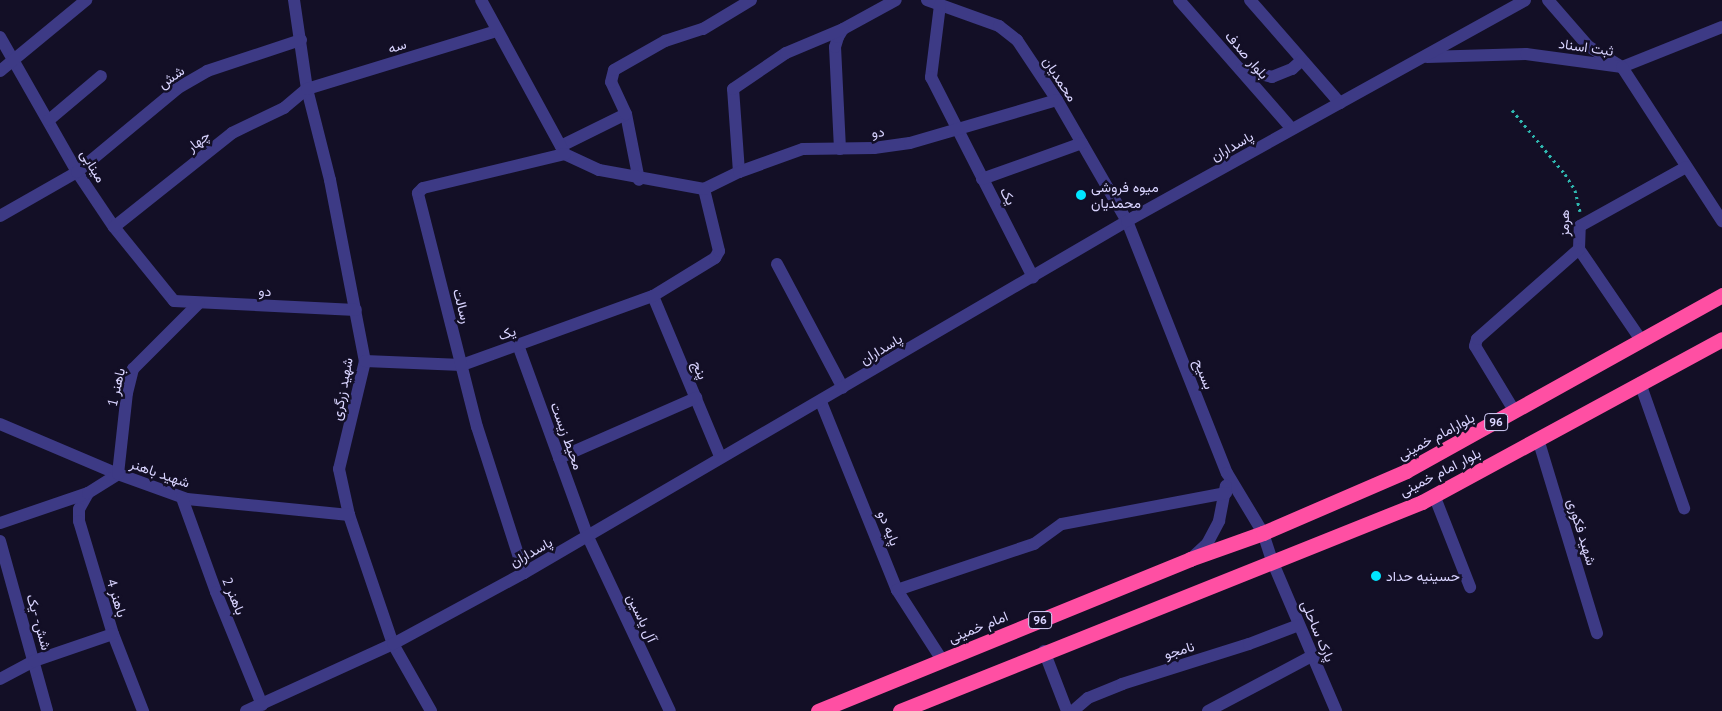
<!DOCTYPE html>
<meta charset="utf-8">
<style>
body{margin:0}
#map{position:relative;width:1722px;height:711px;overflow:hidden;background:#130f26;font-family:"PT Sans",Vazirmatn,sans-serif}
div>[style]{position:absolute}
.path>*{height:3px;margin-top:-1.5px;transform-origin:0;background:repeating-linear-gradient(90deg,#2fb8b0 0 2.5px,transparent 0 6.5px)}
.minor>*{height:12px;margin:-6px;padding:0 6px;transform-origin:6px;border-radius:6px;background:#3d3a85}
.highway>*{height:15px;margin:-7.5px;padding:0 7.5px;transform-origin:7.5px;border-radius:7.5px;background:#ff4fa3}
.dots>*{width:14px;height:14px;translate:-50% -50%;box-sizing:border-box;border:2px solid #130f26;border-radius:50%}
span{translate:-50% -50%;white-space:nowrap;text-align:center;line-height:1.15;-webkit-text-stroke:5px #130f26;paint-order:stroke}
.shield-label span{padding:1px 4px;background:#130f26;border:1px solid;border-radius:4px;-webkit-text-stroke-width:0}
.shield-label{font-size:12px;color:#d9d4ff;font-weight:700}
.street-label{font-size:14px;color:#d9d4ff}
.poi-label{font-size:14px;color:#d9d4ff}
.left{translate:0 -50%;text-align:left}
</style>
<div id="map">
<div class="path">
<i style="left:1512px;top:110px;width:83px;rotate:50.4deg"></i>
<i style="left:1565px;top:174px;width:19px;rotate:58deg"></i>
<i style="left:1575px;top:190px;width:22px;rotate:77deg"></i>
</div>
<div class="minor">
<i style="left:294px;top:0;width:90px;rotate:81.7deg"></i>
<i style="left:307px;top:89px;width:94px;rotate:75.8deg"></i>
<i style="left:330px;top:180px;width:184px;rotate:79.1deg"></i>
<i style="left:365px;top:361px;width:111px;rotate:103.5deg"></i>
<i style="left:339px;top:469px;width:47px;rotate:77.7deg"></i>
<i style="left:349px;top:515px;width:136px;rotate:71.2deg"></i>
<i style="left:393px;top:644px;width:77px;rotate:60.4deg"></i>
<i style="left:927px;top:0;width:77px;rotate:19.9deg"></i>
<i style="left:999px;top:26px;width:23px;rotate:38deg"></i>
<i style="left:1017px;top:40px;width:72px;rotate:56.3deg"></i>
<i style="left:1057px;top:100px;width:140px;rotate:60deg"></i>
<i style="left:1127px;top:221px;width:271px;rotate:68.4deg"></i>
<i style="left:1227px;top:473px;width:70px;rotate:59deg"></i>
<i style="left:1263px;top:533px;width:32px;rotate:72deg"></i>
<i style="left:1273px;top:563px;width:161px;rotate:66.9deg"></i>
<i style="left:1179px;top:0;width:171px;rotate:48.8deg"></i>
<i style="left:1250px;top:0;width:137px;rotate:48.9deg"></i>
<i style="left:1548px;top:0;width:61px;rotate:49deg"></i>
<i style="left:1588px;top:46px;width:40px;rotate:32deg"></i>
<i style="left:1622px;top:67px;width:108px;rotate:-21.8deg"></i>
<i style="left:940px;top:5px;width:73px;rotate:97.1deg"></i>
<i style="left:931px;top:77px;width:225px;rotate:63deg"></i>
<i style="left:0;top:37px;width:155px;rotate:60.3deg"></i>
<i style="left:77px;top:172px;width:66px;rotate:56.1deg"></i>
<i style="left:114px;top:227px;width:95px;rotate:51deg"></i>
<i style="left:174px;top:301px;width:182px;rotate:2.8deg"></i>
<i style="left:1427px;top:57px;width:99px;rotate:-1.7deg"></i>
<i style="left:1526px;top:54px;width:97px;rotate:7.7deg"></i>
<i style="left:1622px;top:67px;width:184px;rotate:57deg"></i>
<i style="left:1242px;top:69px;width:31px;rotate:15deg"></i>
<i style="left:1272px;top:77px;width:22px;rotate:-22deg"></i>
<i style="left:1292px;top:69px;width:13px;rotate:-42deg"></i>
<i style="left:0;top:71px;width:112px;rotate:-39.5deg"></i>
<i style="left:626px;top:114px;width:67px;rotate:78.9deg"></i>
<i style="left:49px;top:120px;width:68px;rotate:-40.2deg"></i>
<i style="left:561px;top:146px;width:72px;rotate:-26.2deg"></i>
<i style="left:626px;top:114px;width:35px;rotate:-115deg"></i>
<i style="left:611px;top:82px;width:12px;rotate:-76deg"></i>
<i style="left:614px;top:70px;width:59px;rotate:-29.6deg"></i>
<i style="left:665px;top:41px;width:40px;rotate:-18deg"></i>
<i style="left:703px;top:29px;width:56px;rotate:-31.1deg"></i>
<i style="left:840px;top:149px;width:102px;rotate:-92.8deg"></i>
<i style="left:835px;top:47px;width:10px;rotate:-73deg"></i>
<i style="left:838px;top:37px;width:9px;rotate:-58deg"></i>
<i style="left:843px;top:29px;width:60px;rotate:-28.7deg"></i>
<i style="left:739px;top:172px;width:83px;rotate:-94.1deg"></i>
<i style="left:733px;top:89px;width:64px;rotate:-34.2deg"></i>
<i style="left:786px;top:53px;width:62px;rotate:-22.8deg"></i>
<i style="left:982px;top:179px;width:106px;rotate:-19.8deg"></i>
<i style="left:704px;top:189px;width:39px;rotate:-26deg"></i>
<i style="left:739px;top:172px;width:68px;rotate:-19.8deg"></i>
<i style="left:803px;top:149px;width:71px;rotate:-0.8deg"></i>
<i style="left:874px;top:148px;width:36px;rotate:-8deg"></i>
<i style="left:910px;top:143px;width:153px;rotate:-16.3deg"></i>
<i style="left:0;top:216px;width:89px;rotate:-29.7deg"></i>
<i style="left:77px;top:172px;width:131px;rotate:-39.7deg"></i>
<i style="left:178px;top:88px;width:34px;rotate:-30deg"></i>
<i style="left:207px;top:71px;width:99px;rotate:-18.3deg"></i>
<i style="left:114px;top:227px;width:151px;rotate:-38.5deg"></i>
<i style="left:232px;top:133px;width:58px;rotate:-25.7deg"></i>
<i style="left:284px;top:108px;width:30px;rotate:-40deg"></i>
<i style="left:307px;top:89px;width:199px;rotate:-17deg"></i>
<i style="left:777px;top:264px;width:140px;rotate:62deg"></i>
<i style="left:653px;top:296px;width:173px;rotate:67.3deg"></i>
<i style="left:1641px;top:340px;width:110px;rotate:-124.3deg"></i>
<i style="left:1579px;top:249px;width:23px;rotate:-88deg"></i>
<i style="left:1580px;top:226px;width:121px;rotate:-29.1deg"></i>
<i style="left:518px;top:345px;width:204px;rotate:70deg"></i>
<i style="left:588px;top:537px;width:192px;rotate:64.8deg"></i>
<i style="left:365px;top:361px;width:97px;rotate:2.4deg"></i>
<i style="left:462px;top:365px;width:203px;rotate:-19.9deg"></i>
<i style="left:653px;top:296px;width:73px;rotate:-31.5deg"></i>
<i style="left:715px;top:258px;width:8px;rotate:-60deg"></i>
<i style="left:719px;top:251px;width:64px;rotate:-103.6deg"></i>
<i style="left:704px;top:189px;width:107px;rotate:-169.7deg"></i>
<i style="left:599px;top:170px;width:38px;rotate:-155deg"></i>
<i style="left:565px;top:154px;width:175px;rotate:-118.6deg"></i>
<i style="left:1640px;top:383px;width:133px;rotate:70.6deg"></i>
<i style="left:821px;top:402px;width:203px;rotate:68deg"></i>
<i style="left:897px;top:590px;width:83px;rotate:57.3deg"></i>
<i style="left:1515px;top:412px;width:77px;rotate:-121.2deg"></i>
<i style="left:1475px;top:346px;width:7px;rotate:-74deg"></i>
<i style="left:1477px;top:339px;width:136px;rotate:-41.4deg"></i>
<i style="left:0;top:424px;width:128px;rotate:23deg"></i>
<i style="left:118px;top:474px;width:73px;rotate:19.9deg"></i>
<i style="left:187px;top:499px;width:163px;rotate:5.6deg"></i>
<i style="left:1538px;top:439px;width:203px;rotate:73.1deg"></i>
<i style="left:559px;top:458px;width:150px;rotate:-23.7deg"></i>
<i style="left:88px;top:493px;width:18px;rotate:119deg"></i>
<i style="left:79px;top:509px;width:12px;rotate:90deg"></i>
<i style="left:79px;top:521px;width:118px;rotate:73.3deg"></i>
<i style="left:113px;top:634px;width:83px;rotate:68.7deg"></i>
<i style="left:1434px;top:495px;width:99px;rotate:68.6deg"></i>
<i style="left:182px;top:498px;width:100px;rotate:70.1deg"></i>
<i style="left:216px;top:592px;width:122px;rotate:67.8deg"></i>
<i style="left:0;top:523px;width:93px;rotate:-18.8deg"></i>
<i style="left:88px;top:493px;width:36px;rotate:-32deg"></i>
<i style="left:118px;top:474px;width:81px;rotate:-83.7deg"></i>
<i style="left:127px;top:393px;width:25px;rotate:-76deg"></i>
<i style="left:133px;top:369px;width:93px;rotate:-45deg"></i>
<i style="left:0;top:541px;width:176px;rotate:74.5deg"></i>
<i style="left:1194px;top:556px;width:18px;rotate:-43deg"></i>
<i style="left:1207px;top:544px;width:26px;rotate:-62deg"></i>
<i style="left:1219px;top:521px;width:36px;rotate:-79deg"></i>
<i style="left:524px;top:573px;width:153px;rotate:-107.8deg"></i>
<i style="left:477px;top:427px;width:241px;rotate:-104.2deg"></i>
<i style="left:418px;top:193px;width:7px;rotate:-45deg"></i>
<i style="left:423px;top:188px;width:146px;rotate:-13.5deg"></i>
<i style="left:897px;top:590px;width:145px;rotate:-18.6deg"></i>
<i style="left:1034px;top:544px;width:34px;rotate:-36deg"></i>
<i style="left:1062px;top:524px;width:167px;rotate:-10.7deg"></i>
<i style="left:1044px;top:651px;width:64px;rotate:69deg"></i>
<i style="left:0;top:679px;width:38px;rotate:-28deg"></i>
<i style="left:34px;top:661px;width:83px;rotate:-18.9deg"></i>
<i style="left:246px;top:711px;width:162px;rotate:-24.5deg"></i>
<i style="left:393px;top:644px;width:149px;rotate:-28.5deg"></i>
<i style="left:524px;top:573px;width:698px;rotate:-30.27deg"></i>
<i style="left:1127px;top:221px;width:455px;rotate:-29deg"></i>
<i style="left:1073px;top:711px;width:20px;rotate:-41deg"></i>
<i style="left:1088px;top:698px;width:37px;rotate:-22deg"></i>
<i style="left:1122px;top:684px;width:133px;rotate:-17.5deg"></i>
<i style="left:1249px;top:644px;width:53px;rotate:-20.8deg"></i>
<i style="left:1208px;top:711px;width:118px;rotate:-27.9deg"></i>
</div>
<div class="highway">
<i style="left:818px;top:711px;width:402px;rotate:-22.2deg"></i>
<i style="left:1190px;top:559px;width:77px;rotate:-19.6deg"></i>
<i style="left:1263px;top:533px;width:156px;rotate:-23.4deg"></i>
<i style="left:1406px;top:471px;width:362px;rotate:-29.1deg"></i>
<i style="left:900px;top:711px;width:562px;rotate:-21.82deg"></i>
<i style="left:1422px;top:502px;width:341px;rotate:-28.5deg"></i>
</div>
<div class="dots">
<i style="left:1081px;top:195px;background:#00e5ff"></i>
<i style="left:1376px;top:576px;background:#00e5ff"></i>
</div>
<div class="shield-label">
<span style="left:1496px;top:422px">96</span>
<span style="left:1040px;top:620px">96</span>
</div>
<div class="street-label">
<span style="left:397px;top:46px;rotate:-17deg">سه</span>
<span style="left:1586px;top:47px;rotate:8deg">ثبت اسناد</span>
<span style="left:1247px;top:55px;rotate:49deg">بلوار صدف</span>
<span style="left:171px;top:77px;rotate:-35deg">شش</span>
<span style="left:1060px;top:79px;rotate:57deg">محمدیان</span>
<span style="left:878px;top:132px;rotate:-6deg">دو</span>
<span style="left:198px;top:141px;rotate:-38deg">چهار</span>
<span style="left:1232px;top:146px;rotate:-29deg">پاسداران</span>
<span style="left:93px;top:166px;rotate:59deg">مینابی</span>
<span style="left:1008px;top:196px;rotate:62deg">یک</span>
<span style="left:1564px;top:223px;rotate:-90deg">هرمز</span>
<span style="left:265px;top:291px;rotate:3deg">دو</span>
<span style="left:462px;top:306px;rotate:75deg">رسالت</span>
<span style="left:507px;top:333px;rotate:-19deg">یک</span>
<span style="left:881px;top:349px;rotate:-31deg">پاسداران</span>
<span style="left:700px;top:370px;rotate:67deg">پنج</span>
<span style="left:1204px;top:374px;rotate:68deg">بسیح</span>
<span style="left:116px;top:387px;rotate:-77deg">باهنر 1</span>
<span style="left:342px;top:389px;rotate:-79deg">شهید زرگری</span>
<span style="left:567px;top:436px;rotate:70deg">محیط زیست</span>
<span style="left:1436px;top:436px;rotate:-28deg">بلوارامام خمینی</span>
<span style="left:1440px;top:472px;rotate:-27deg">بلوار امام خمینی</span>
<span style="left:160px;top:473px;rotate:19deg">شهید باهنر</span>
<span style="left:889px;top:528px;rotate:68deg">پایه دو</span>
<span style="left:1582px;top:532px;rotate:73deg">شهید فکوری</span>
<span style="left:531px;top:552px;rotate:-29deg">پاسداران</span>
<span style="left:234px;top:596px;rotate:68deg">باهنر 2</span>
<span style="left:117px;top:598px;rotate:73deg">باهنر 4</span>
<span style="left:642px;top:618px;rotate:65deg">آل یاسین</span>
<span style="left:39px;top:622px;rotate:74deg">شش- -یک</span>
<span style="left:978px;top:627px;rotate:-22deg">امام خمینی</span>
<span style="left:1318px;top:631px;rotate:67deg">پارک ساحلی</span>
<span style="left:1179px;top:650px;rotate:-17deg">نامجو</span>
</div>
<div class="poi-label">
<span class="left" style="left:1091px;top:195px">میوه فروشی<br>محمدیان</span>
<span class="left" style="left:1386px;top:576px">حسینیه حداد</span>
</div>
</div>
